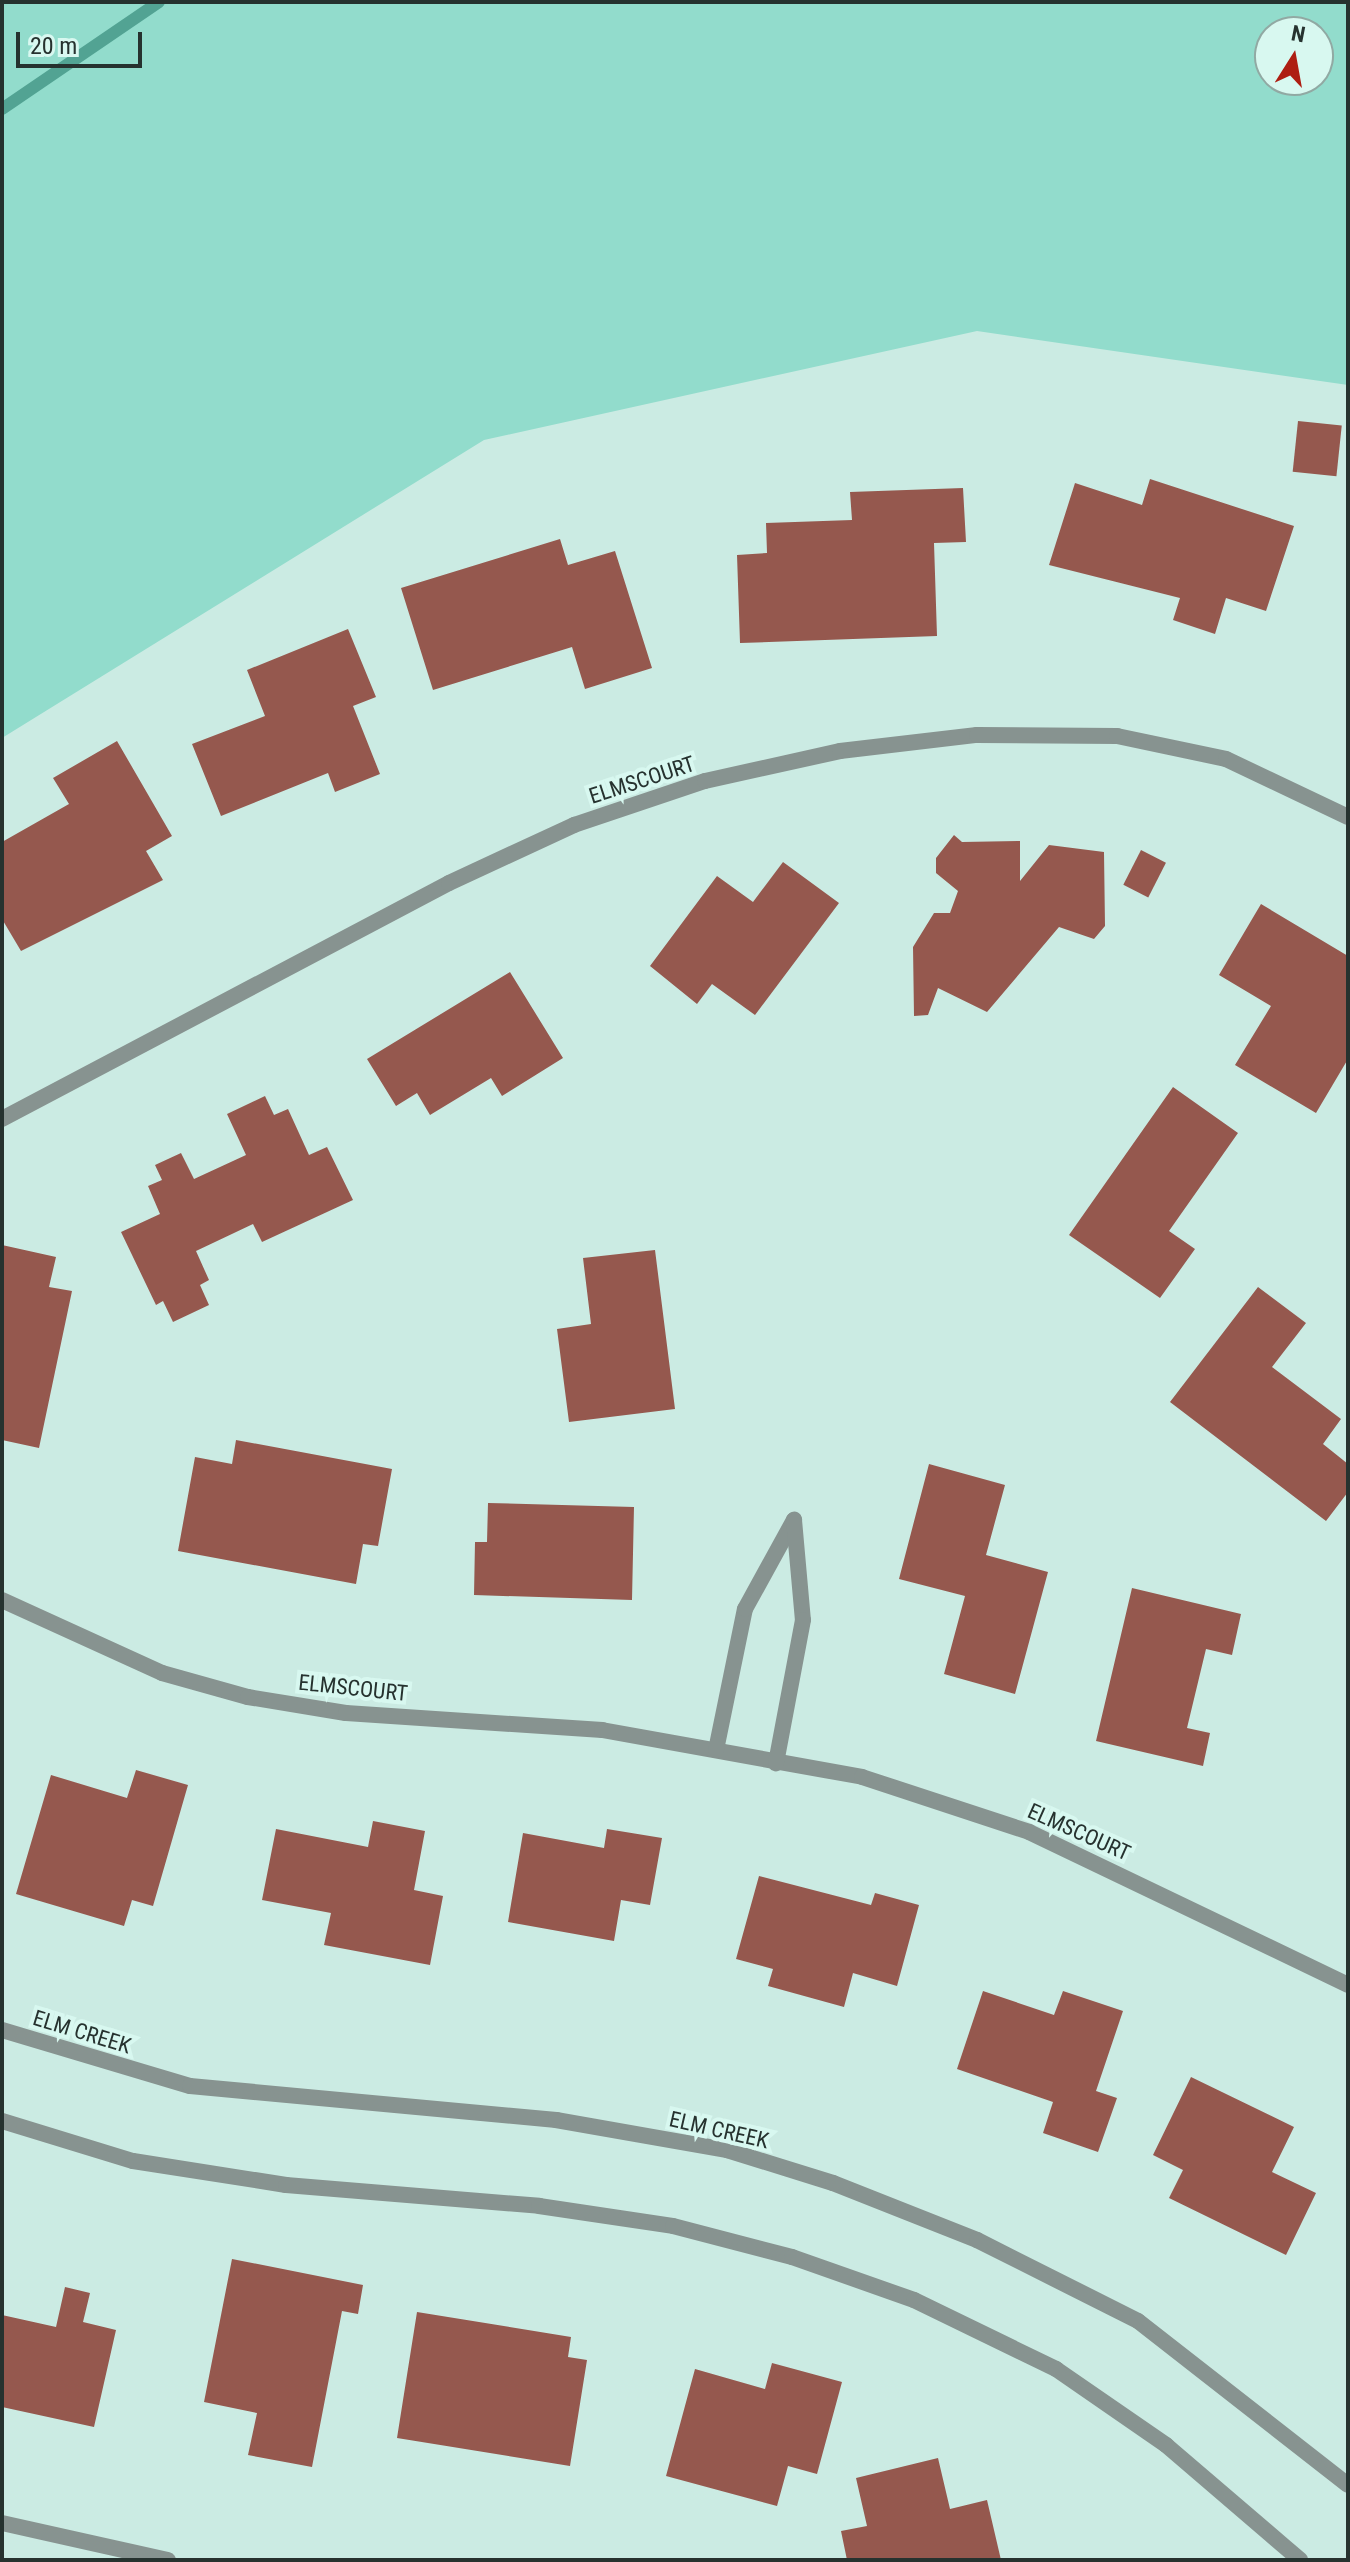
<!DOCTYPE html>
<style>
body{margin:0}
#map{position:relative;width:1350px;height:2562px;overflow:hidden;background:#cbebe3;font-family:"Roboto Condensed",sans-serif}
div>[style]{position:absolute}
.green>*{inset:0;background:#92dccc}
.stream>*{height:12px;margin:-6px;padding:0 6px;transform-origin:6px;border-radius:6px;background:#52a393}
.building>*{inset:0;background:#95584e;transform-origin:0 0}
.street>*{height:16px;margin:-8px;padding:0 8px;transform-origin:8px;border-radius:8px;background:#879390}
span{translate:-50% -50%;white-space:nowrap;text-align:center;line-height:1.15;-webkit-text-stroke:8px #d8f8f0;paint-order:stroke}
.street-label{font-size:22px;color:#26322f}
.frame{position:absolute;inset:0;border:4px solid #26322f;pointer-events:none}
.north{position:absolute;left:1254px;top:16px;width:80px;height:80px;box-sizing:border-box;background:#d8f8f0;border:2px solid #91a9a3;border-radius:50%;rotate:11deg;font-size:22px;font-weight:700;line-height:32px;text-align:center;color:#26322f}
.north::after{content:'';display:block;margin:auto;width:28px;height:36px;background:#ae1e12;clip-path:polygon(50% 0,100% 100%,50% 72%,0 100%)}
.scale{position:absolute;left:16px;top:32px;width:126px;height:36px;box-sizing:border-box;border:4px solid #26322f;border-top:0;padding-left:10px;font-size:24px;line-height:28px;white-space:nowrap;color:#26322f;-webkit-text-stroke:6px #d8f8f0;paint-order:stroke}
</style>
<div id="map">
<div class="green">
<i style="clip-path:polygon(evenodd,2px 2px,1348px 2px,1348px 385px,977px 331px,484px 440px,2px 738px,2px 2px,1270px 32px,1318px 32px,1318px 80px,1270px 80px,1270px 32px)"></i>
</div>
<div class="stream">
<i style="left:2px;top:109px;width:190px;rotate:-34.3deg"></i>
</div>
<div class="building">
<i style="left:1298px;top:421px;width:44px;height:51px;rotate:6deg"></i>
<i style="clip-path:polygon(1150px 479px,1294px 526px,1266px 611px,1226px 598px,1215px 634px,1173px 620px,1180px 598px,1049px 565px,1075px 483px,1142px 505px)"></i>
<i style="clip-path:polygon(963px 488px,966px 542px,934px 543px,937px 636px,740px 643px,737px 555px,767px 553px,766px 523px,852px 520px,850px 492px)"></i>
<i style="clip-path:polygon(560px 539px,568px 565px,615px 551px,652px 668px,585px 689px,572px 647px,433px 690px,401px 588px)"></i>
<i style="clip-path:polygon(348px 629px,376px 697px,353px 706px,380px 774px,335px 792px,328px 773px,221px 816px,192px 744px,265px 716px,247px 670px)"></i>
<i style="clip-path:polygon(117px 741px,172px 836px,146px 851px,163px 880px,21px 951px,2px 919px,2px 842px,69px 804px,53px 778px)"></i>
<i style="clip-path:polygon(954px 835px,962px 842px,1020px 841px,1020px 881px,1049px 845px,1104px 852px,1105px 926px,1094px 939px,1059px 927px,987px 1012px,938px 988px,928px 1015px,914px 1016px,913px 947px,934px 913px,950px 913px,958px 891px,936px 873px,936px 858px)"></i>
<i style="left:1141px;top:850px;width:28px;height:39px;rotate:27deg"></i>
<i style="clip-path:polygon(783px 862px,839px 903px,755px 1015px,712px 984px,697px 1004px,650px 966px,717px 876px,753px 902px)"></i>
<i style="clip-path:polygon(1261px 904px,1348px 956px,1348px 1059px,1316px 1113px,1235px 1065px,1271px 1006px,1219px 975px)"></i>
<i style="clip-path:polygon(510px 972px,563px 1058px,502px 1096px,491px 1078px,430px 1115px,417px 1093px,396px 1106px,367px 1059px)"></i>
<i style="clip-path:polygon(1173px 1087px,1238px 1133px,1169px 1231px,1195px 1249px,1160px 1298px,1069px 1235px)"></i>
<i style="clip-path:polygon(265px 1096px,274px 1115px,288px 1109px,309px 1155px,327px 1147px,353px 1200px,262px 1242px,253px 1224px,196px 1251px,209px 1280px,200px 1285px,209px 1305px,173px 1322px,163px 1301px,156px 1305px,121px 1232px,160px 1214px,148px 1186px,162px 1180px,155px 1165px,181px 1153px,194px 1179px,246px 1155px,227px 1114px)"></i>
<i style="clip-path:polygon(2px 1245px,56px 1257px,49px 1287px,72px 1291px,39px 1448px,2px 1440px)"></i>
<i style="clip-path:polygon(655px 1250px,675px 1409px,569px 1422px,557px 1329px,591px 1324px,583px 1258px)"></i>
<i style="clip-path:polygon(1258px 1287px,1306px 1323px,1272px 1367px,1341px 1419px,1323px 1444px,1348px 1464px,1348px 1492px,1326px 1521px,1170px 1402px)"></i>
<i style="clip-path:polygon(236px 1440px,392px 1469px,378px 1546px,363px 1544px,356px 1584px,178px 1551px,195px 1457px,232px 1464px)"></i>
<i style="clip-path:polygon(929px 1464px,1005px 1485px,986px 1555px,1048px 1572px,1015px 1694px,944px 1674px,965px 1596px,899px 1579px)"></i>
<i style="clip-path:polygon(488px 1503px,634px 1507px,632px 1600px,474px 1595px,475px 1542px,487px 1542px)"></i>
<i style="clip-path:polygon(1132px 1588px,1241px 1614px,1232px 1655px,1206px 1649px,1187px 1728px,1210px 1733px,1203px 1766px,1096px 1741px)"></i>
<i style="clip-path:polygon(136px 1770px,188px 1785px,153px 1906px,132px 1900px,124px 1926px,16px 1894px,51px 1775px,127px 1798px)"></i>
<i style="clip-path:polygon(373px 1821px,425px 1831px,414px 1890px,443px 1896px,430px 1965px,324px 1945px,331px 1913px,262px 1900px,276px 1829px,368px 1847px)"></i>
<i style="clip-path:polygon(607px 1829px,662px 1838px,650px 1905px,621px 1900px,614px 1941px,508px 1922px,523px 1833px,604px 1848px)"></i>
<i style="clip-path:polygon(759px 1876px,871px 1905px,875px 1893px,919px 1905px,897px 1986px,853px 1973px,844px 2007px,768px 1986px,773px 1969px,736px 1959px)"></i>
<i style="clip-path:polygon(983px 1991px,1054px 2015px,1063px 1991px,1123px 2011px,1096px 2091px,1117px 2098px,1098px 2152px,1043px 2133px,1053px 2102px,957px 2069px)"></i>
<i style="clip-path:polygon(1191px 2077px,1294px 2127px,1272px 2172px,1316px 2193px,1286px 2255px,1169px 2198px,1183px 2170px,1153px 2155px)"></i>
<i style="clip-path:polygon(232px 2259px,363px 2285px,358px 2314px,342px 2311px,312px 2467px,248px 2455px,257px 2413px,204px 2402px)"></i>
<i style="clip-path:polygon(65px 2287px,90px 2293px,83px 2322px,116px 2330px,94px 2427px,2px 2407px,2px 2315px,56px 2327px)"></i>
<i style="clip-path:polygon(417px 2312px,571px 2337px,568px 2357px,587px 2360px,570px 2466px,397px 2438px)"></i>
<i style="clip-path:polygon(772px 2363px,842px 2382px,817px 2474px,788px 2466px,777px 2506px,666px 2476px,695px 2369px,765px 2389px)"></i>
<i style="clip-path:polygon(938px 2458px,950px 2509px,987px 2500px,1001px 2560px,847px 2560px,841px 2531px,867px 2526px,856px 2478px)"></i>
</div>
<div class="street">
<i style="left:2px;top:1119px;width:505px;rotate:-27.83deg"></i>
<i style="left:449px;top:883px;width:138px;rotate:-24.9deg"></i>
<i style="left:574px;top:825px;width:138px;rotate:-18.6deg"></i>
<i style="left:705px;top:781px;width:138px;rotate:-12.5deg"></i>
<i style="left:840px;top:751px;width:138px;rotate:-6.7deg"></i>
<i style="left:977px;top:735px;width:140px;rotate:0.4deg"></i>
<i style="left:1117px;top:736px;width:111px;rotate:11.9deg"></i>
<i style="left:1226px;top:759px;width:135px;rotate:25.4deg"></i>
<i style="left:2px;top:1600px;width:176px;rotate:24.5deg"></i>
<i style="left:162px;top:1673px;width:89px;rotate:15.6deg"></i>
<i style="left:248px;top:1697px;width:99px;rotate:9.3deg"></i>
<i style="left:346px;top:1713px;width:257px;rotate:3.8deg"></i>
<i style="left:602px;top:1730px;width:264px;rotate:10.2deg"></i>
<i style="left:862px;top:1777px;width:176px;rotate:18.2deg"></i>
<i style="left:1029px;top:1832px;width:354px;rotate:25.6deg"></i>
<i style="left:716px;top:1750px;width:144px;rotate:-78.4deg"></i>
<i style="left:745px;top:1609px;width:102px;rotate:-61.2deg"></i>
<i style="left:794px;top:1520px;width:100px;rotate:84.9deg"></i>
<i style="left:803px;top:1620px;width:146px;rotate:100.7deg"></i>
<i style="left:2px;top:2030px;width:196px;rotate:16.6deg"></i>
<i style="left:190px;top:2086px;width:368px;rotate:5.3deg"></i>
<i style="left:556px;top:2120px;width:174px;rotate:10deg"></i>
<i style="left:727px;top:2150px;width:111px;rotate:17.3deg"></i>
<i style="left:833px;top:2183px;width:155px;rotate:21.6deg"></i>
<i style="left:977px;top:2240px;width:180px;rotate:26.7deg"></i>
<i style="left:1138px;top:2321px;width:266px;rotate:38deg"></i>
<i style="left:2px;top:2121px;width:137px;rotate:17deg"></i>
<i style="left:133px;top:2161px;width:155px;rotate:8.9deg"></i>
<i style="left:286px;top:2185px;width:254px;rotate:4.7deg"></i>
<i style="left:539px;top:2206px;width:135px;rotate:8.5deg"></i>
<i style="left:673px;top:2226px;width:123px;rotate:14.6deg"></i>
<i style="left:792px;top:2257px;width:129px;rotate:19.4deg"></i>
<i style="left:914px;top:2300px;width:158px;rotate:25.9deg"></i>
<i style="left:1056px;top:2369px;width:134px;rotate:34.6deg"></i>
<i style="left:1166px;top:2445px;width:177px;rotate:40.6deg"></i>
<i style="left:2px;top:2523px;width:170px;rotate:12.6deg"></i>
</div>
<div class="street-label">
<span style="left:642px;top:780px;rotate:-18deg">ELMSCOURT</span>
<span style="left:353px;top:1688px;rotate:6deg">ELMSCOURT</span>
<span style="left:1079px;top:1832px;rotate:24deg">ELMSCOURT</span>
<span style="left:82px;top:2032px;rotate:17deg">ELM CREEK</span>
<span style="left:719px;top:2130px;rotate:13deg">ELM CREEK</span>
</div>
<div class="frame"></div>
<div class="north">N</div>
<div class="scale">20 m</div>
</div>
